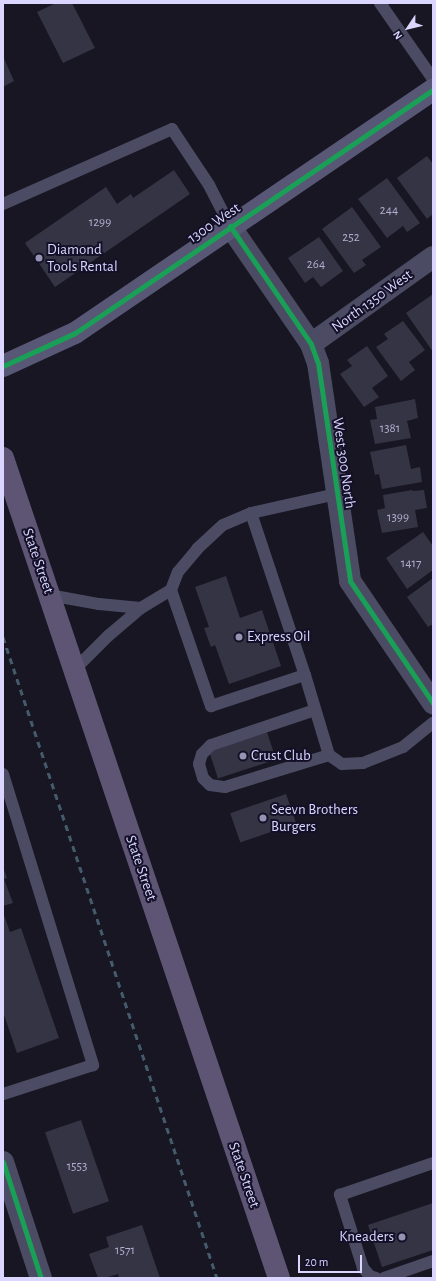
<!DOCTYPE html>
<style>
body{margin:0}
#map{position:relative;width:436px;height:1281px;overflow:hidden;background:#171622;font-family:"Alegreya Sans",sans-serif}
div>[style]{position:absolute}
.building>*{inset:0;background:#353444;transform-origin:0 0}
.lane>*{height:12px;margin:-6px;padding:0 6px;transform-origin:6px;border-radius:6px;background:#4b4b63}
.street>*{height:22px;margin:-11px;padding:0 11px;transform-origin:11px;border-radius:11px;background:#4b4b63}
.secondary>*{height:22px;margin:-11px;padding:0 11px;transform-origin:11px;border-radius:11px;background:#585775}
.primary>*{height:22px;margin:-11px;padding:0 11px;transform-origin:11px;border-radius:11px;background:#5e5574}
.rail>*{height:3px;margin-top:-1.5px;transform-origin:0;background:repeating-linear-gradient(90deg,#435b6b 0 6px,transparent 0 11px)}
.cycleway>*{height:5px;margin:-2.5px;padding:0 2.5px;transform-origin:2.5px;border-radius:2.5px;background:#1a9f57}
.dots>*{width:11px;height:11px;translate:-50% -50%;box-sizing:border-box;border:2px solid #131028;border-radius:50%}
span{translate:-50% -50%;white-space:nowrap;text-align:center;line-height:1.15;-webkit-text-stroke:4px #131028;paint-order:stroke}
.number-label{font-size:13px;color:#b1aed0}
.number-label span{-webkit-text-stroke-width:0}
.street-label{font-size:15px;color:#dad6ff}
.poi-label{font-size:15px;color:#dad6ff}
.left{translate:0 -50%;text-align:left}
.right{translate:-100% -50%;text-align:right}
.frame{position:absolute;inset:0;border:4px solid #dad6ff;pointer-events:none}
.north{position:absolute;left:388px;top:8px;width:40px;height:40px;-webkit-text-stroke:3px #131028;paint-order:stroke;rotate:235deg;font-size:11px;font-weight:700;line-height:16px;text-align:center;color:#dad6ff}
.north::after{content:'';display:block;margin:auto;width:14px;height:18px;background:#dad6ff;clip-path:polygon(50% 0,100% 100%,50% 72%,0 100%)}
.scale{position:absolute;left:298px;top:1255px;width:64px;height:18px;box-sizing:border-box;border:2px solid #dad6ff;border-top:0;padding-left:5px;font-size:12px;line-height:14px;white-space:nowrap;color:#dad6ff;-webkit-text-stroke:3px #131028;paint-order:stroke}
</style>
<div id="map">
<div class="building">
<i style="clip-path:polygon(56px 3px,72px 3px,95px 48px,63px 63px,37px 12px)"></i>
<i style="clip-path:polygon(3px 56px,14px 81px,3px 87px)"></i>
<i style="clip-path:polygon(427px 156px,433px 164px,433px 214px,427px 219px,397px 178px)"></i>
<i style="clip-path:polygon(174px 170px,190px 194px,55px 287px,25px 243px,106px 187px,117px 204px,131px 194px,133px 198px)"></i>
<i style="clip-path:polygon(387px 178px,420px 223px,407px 232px,403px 226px,387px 238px,358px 199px)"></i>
<i style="clip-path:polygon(352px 207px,381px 247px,362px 260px,366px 265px,354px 273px,322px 229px)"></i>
<i style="clip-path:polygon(319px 237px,343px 271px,321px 287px,313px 277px,305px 283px,288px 258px)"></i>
<i style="clip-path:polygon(433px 294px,433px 352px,406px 313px)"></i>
<i style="clip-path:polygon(403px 321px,425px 350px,409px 362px,415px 370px,401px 381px,376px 347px,388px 339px,384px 334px)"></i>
<i style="clip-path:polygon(367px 346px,388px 376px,372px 388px,379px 397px,364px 407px,340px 374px,352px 366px,347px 360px)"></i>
<i style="clip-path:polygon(415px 399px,418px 418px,407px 421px,411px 438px,375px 444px,370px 420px,377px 419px,375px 407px)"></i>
<i style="clip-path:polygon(406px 445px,411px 469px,420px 467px,422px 482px,382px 489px,379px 474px,375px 475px,370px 452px)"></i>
<i style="clip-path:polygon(412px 490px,413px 491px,424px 490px,427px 508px,415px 510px,418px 527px,382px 533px,377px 510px,385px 508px,383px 495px)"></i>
<i style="clip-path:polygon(423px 532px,433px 546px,433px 570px,407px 589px,386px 558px)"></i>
<i style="clip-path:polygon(226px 576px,240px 618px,262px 610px,281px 666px,229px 684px,215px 645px,211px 647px,204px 628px,209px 627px,195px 587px)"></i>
<i style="clip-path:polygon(433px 578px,433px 624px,428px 627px,407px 597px)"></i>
<i style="left:267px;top:732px;width:29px;height:61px;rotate:72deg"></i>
<i style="left:286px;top:794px;width:31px;height:59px;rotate:71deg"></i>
<i style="clip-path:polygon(3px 867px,7px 878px,4px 879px,13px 903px,3px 906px)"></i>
<i style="clip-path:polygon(3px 912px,10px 932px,21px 928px,59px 1038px,17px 1053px,3px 1012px)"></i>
<i style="left:81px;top:1120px;width:86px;height:38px;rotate:71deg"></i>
<i style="clip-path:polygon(433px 1203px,433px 1250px,382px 1267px,368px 1225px)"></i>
<i style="clip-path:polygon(142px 1225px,160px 1278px,119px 1278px,118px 1274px,105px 1278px,98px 1278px,89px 1254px,109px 1247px,106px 1237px)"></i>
</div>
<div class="lane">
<i style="left:380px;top:3px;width:93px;rotate:55.1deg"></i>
<i style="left:3px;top:204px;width:185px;rotate:-23.9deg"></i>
<i style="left:172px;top:129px;width:67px;rotate:56.5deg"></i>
<i style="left:209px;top:185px;width:46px;rotate:62.9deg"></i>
<i style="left:251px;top:513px;width:87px;rotate:-12.6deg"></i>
<i style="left:171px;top:590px;width:123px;rotate:71deg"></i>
<i style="left:211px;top:706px;width:99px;rotate:-18.3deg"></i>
<i style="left:49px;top:595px;width:51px;rotate:10.2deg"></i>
<i style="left:99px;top:604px;width:42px;rotate:5.4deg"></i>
<i style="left:141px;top:608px;width:43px;rotate:139.7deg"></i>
<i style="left:108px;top:636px;width:48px;rotate:135deg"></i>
<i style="left:141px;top:608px;width:35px;rotate:-31deg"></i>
<i style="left:171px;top:590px;width:19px;rotate:-69deg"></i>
<i style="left:178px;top:572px;width:30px;rotate:-50deg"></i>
<i style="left:197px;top:549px;width:35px;rotate:-43deg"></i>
<i style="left:223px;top:525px;width:30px;rotate:-23deg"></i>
<i style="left:251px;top:513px;width:171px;rotate:71.6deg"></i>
<i style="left:305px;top:675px;width:84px;rotate:73.3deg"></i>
<i style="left:329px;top:755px;width:16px;rotate:35deg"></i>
<i style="left:342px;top:764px;width:21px;rotate:-3deg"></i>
<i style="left:363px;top:763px;width:43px;rotate:-21.8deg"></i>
<i style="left:403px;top:747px;width:38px;rotate:-39deg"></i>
<i style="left:315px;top:710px;width:110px;rotate:161.4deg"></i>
<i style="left:211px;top:745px;width:13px;rotate:135deg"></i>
<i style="left:202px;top:754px;width:10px;rotate:107deg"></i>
<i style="left:199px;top:764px;width:15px;rotate:74deg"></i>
<i style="left:203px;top:778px;width:10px;rotate:45deg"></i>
<i style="left:210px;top:785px;width:15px;rotate:8deg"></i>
<i style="left:225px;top:787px;width:109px;rotate:-17.1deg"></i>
<i style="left:3px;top:774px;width:305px;rotate:72.8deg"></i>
<i style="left:93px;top:1065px;width:95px;rotate:162.1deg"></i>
<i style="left:376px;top:1278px;width:6px;rotate:-162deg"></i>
<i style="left:370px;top:1276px;width:11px;rotate:-131deg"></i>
<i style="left:363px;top:1268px;width:77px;rotate:-107.5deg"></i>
<i style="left:340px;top:1195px;width:98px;rotate:-19deg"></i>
<i style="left:384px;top:1278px;width:52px;rotate:-19.1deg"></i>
</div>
<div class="street">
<i style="left:230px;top:226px;width:143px;rotate:55.5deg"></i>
<i style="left:311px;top:344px;width:20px;rotate:70deg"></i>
<i style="left:318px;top:363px;width:220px;rotate:81.6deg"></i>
<i style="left:350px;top:581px;width:148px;rotate:55.8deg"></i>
<i style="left:311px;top:344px;width:150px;rotate:-35.5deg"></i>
<i style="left:3px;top:1162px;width:122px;rotate:71.9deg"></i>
</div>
<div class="secondary">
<i style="left:3px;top:366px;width:79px;rotate:-24.6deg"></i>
<i style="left:75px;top:333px;width:433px;rotate:-34.2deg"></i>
</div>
<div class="primary">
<i style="left:3px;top:458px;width:865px;rotate:71.4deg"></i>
</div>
<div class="rail">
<i style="left:3px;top:637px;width:676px;rotate:71.54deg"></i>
</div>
<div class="cycleway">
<i style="left:230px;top:226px;width:143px;rotate:55.5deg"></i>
<i style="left:311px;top:344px;width:20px;rotate:70deg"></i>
<i style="left:318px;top:363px;width:220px;rotate:81.6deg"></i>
<i style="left:350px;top:581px;width:148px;rotate:55.8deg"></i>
<i style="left:3px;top:366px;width:79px;rotate:-24.6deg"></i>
<i style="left:75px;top:333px;width:433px;rotate:-34.2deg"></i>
<i style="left:3px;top:1162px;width:122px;rotate:71.9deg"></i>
</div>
<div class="dots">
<i style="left:39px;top:258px;background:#9693b2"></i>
<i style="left:239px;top:637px;background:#9693b2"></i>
<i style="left:243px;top:756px;background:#9693b2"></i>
<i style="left:263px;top:818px;background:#9693b2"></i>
<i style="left:402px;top:1237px;background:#9693b2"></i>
</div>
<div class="number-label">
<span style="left:389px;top:211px">244</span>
<span style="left:100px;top:223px">1299</span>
<span style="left:351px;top:238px">252</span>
<span style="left:316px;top:265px">264</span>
<span style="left:390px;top:429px">1381</span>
<span style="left:398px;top:518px">1399</span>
<span style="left:411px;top:564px">1417</span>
<span style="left:77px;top:1167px">1553</span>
<span style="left:125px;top:1251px">1571</span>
</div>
<div class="street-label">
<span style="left:214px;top:223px;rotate:-34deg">1300 West</span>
<span style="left:372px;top:301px;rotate:-36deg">North 1350 West</span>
<span style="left:344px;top:463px;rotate:82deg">West 300 North</span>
<span style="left:38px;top:561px;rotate:71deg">State Street</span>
<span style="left:141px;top:868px;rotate:71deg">State Street</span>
<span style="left:244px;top:1175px;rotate:71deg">State Street</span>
</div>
<div class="poi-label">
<span class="left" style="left:47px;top:258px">Diamond<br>Tools Rental</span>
<span class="left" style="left:247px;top:637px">Express Oil</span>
<span class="left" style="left:251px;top:756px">Crust Club</span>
<span class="left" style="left:271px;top:818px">Seevn Brothers<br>Burgers</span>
<span class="right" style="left:394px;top:1237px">Kneaders</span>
</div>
<div class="frame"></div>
<div class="north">N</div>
<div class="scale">20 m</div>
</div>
